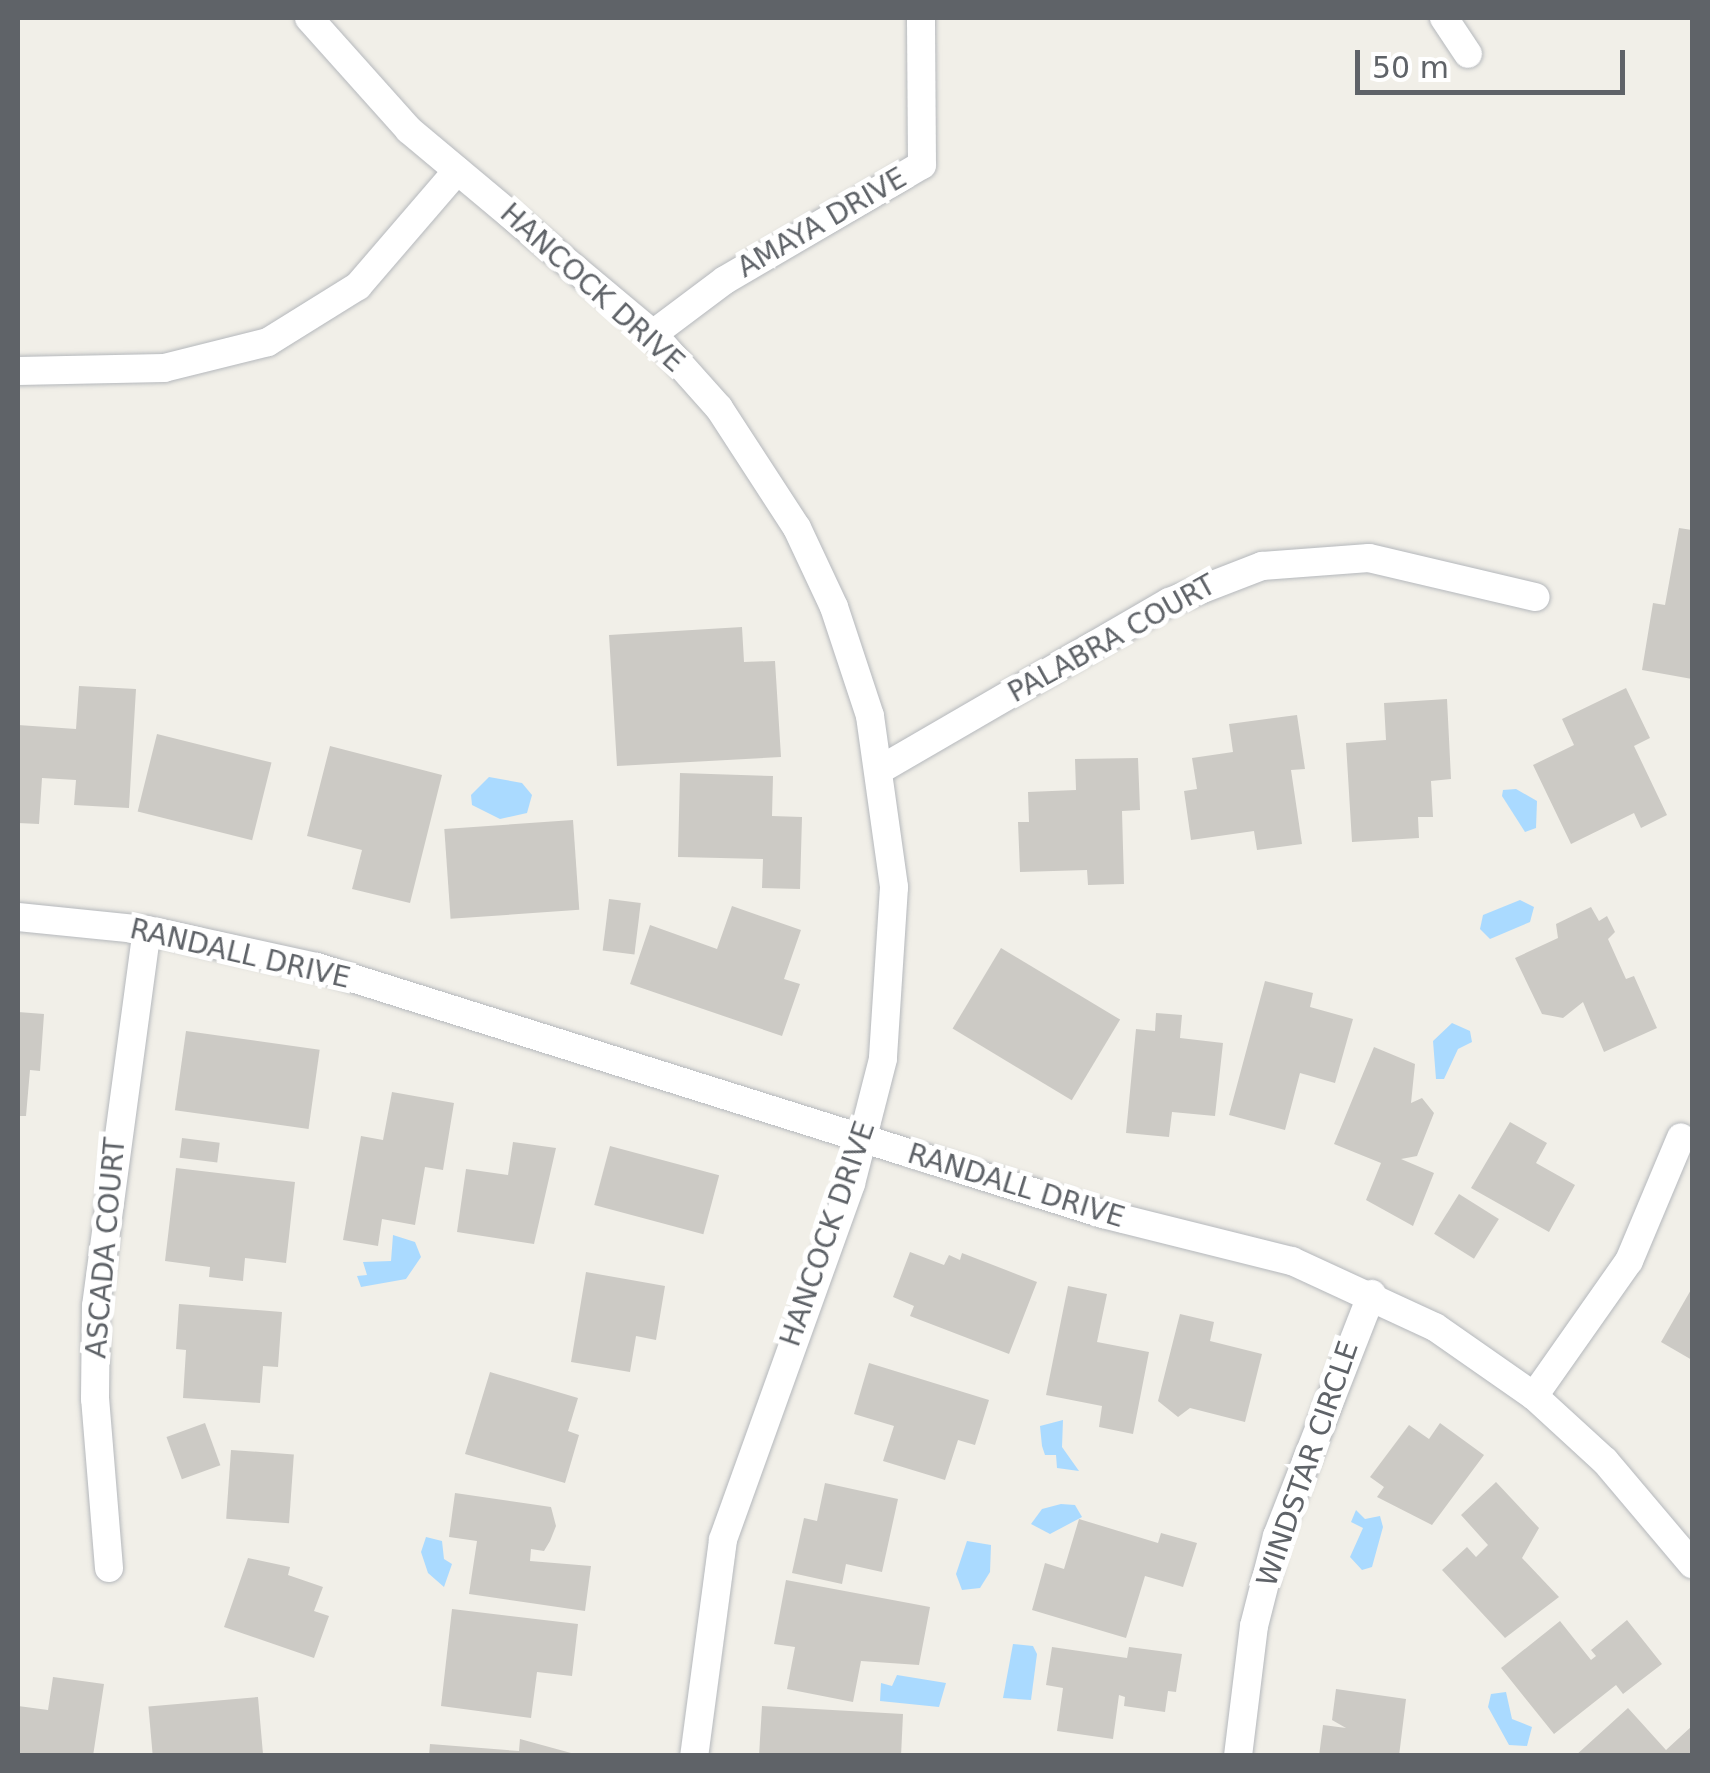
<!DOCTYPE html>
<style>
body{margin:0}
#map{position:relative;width:1710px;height:1773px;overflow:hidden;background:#f1efe8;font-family:"DejaVu Sans",sans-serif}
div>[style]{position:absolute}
.water>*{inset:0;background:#aadaff}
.building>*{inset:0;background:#cccac5;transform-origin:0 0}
.roads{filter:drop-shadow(0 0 2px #b5b8bc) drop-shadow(0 0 2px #b5b8bc)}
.minor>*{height:28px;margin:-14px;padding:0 14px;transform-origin:14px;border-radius:14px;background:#fff}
span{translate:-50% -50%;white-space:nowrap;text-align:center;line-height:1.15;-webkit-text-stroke:10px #fff;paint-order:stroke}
.street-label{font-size:28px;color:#5f6368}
.frame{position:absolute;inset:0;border:20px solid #5f6368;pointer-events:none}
.scale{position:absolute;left:1355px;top:50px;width:270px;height:45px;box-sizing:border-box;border:5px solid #5f6368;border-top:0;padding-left:12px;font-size:30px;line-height:35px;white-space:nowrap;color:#5f6368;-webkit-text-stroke:8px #fff;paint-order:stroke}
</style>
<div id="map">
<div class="water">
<i style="clip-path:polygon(489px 777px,522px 783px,532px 795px,527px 813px,500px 819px,472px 805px,471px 795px)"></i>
<i style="clip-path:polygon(1516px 789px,1537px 801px,1536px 828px,1525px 832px,1502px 796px,1503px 790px)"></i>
<i style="clip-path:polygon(1520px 900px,1534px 907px,1530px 922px,1490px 939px,1480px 929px,1483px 915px)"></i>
<i style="clip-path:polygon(1452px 1023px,1470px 1031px,1472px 1042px,1458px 1049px,1444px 1079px,1436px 1079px,1433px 1041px)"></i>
<i style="clip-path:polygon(393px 1235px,415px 1242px,421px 1257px,406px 1279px,361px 1287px,357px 1276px,367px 1275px,363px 1262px,391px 1261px)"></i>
<i style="clip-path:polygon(1063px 1420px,1062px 1447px,1079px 1471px,1057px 1468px,1056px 1455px,1045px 1455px,1042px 1446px,1040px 1426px)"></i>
<i style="clip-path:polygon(1061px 1504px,1075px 1505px,1082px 1517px,1050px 1534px,1031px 1524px,1042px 1509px)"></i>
<i style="clip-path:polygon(1356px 1510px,1365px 1519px,1380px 1516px,1383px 1527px,1372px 1567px,1362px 1570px,1350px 1557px,1363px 1528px,1351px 1522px)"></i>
<i style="clip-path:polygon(426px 1537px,442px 1541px,444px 1559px,452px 1564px,444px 1587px,428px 1573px,421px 1552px)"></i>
<i style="clip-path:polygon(967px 1541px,991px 1545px,990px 1572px,980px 1588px,962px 1590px,956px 1574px)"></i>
<i style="clip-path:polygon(1013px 1644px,1033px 1646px,1037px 1654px,1031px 1700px,1003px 1698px)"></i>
<i style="clip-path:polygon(897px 1675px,946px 1683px,939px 1707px,880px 1701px,881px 1683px,892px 1686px)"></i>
<i style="clip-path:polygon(1506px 1692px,1512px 1719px,1532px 1727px,1527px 1746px,1509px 1745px,1488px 1707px,1491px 1694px)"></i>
</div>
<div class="building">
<i style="clip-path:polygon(1679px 528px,1692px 530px,1692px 679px,1642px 670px,1653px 603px,1665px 605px)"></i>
<i style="clip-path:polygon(742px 627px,744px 662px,775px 661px,781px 757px,617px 766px,609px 635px)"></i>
<i style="clip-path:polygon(79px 686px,136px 689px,129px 808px,74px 805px,76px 780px,42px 778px,39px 824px,18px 823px,18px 725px,76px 729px)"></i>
<i style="clip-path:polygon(1626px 688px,1650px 738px,1634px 746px,1667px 815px,1641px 828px,1634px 813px,1571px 844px,1533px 765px,1574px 745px,1562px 719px)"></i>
<i style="clip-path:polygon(1447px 699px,1451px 779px,1431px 781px,1433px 817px,1418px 817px,1419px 838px,1352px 842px,1346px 743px,1386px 740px,1384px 703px)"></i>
<i style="clip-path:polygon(1297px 715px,1305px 769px,1291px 770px,1302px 844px,1257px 850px,1254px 831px,1191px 840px,1184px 791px,1197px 789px,1192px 758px,1233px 752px,1229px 724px)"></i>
<i style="left:157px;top:734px;width:118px;height:80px;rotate:14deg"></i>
<i style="clip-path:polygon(330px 746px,442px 775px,410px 903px,352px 889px,362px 850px,307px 836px)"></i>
<i style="clip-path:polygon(1138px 758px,1140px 810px,1122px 811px,1124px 884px,1088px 885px,1087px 870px,1020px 872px,1018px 822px,1029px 822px,1028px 792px,1076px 790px,1075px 759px)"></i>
<i style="clip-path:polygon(680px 773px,773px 776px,772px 816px,802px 817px,800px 889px,762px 888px,763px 859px,678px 857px)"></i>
<i style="left:573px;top:820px;width:90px;height:129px;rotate:86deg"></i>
<i style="left:609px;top:899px;width:32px;height:52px;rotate:7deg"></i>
<i style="clip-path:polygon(732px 906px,801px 930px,784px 979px,800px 984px,782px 1036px,630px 984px,650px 925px,717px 949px)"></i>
<i style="clip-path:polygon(1591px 907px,1599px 921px,1607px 916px,1615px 932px,1608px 939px,1626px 979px,1634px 976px,1657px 1028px,1604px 1052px,1583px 1002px,1563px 1018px,1542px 1014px,1515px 958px,1558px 938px,1556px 924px)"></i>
<i style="left:1001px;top:948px;width:139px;height:94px;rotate:31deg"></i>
<i style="clip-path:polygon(1265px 981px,1313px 993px,1310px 1007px,1353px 1019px,1335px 1083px,1300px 1073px,1285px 1130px,1229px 1115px)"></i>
<i style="clip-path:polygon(18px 1012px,44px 1014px,40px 1071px,30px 1070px,26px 1116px,18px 1116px)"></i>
<i style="clip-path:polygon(1156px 1013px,1182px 1015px,1180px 1038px,1223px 1043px,1215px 1116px,1172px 1112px,1169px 1137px,1126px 1133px,1136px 1029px,1155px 1031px)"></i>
<i style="left:186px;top:1031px;width:135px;height:80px;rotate:8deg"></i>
<i style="clip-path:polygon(1374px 1047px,1415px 1064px,1411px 1103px,1422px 1098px,1434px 1113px,1417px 1156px,1401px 1159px,1434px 1173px,1413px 1226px,1366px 1200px,1381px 1163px,1334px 1144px)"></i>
<i style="clip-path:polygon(392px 1092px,454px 1103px,443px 1170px,425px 1167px,415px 1225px,382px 1219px,378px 1246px,343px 1240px,361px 1136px,383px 1140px)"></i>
<i style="clip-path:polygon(1510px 1122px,1547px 1143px,1536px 1163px,1575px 1185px,1549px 1232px,1471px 1188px)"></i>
<i style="left:182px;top:1138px;width:38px;height:20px;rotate:7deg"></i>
<i style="clip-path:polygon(513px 1142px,556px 1148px,534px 1244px,457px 1232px,466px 1169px,508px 1175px)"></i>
<i style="left:610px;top:1146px;width:113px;height:61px;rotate:15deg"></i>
<i style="clip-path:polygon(176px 1168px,295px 1182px,286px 1263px,245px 1258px,243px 1281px,209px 1277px,210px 1267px,165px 1261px)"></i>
<i style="left:1459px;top:1194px;width:47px;height:47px;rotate:32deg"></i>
<i style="clip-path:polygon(910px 1252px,944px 1265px,949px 1255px,960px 1260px,962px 1253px,1037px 1282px,1009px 1354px,910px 1316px,914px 1306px,893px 1297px)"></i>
<i style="clip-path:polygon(586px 1272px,665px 1286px,656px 1340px,636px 1336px,630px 1372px,571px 1362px)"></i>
<i style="clip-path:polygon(1068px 1286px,1107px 1294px,1097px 1342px,1149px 1352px,1133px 1434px,1099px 1427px,1102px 1406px,1046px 1395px)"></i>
<i style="clip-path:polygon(1692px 1288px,1692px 1360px,1661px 1342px)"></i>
<i style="clip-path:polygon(179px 1304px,282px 1312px,278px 1367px,263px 1366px,260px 1403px,183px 1398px,186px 1350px,176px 1349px)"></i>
<i style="clip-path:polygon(1180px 1314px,1214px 1322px,1210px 1341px,1262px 1354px,1245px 1422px,1190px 1408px,1178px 1417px,1158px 1401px)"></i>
<i style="clip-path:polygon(869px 1363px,989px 1400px,975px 1445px,958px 1440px,945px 1480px,883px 1461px,894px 1426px,854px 1414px)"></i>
<i style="clip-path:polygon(490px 1372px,578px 1398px,568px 1431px,579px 1435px,565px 1483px,465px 1454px)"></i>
<i style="left:205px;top:1423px;width:45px;height:41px;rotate:70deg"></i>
<i style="clip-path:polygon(1440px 1423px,1484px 1455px,1432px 1525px,1377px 1497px,1384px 1487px,1370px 1477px,1409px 1425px,1429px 1439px)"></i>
<i style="left:231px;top:1450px;width:63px;height:69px;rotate:4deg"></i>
<i style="clip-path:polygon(1496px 1482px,1539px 1528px,1522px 1558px,1559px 1597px,1505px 1638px,1442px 1570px,1467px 1547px,1476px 1557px,1488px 1545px,1461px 1515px)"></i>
<i style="clip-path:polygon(825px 1483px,898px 1499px,882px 1572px,846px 1564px,842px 1584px,792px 1573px,804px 1518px,817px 1521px)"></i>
<i style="clip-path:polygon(455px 1493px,551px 1507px,556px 1526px,550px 1541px,544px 1551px,531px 1549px,530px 1561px,591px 1566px,585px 1611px,469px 1594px,477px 1541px,449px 1537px)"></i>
<i style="clip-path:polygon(1079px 1519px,1158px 1543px,1161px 1533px,1197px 1543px,1183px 1587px,1145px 1576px,1126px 1638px,1032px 1610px,1045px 1563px,1064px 1569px)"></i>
<i style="clip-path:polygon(248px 1558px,290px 1567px,288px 1575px,323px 1587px,314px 1611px,329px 1616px,314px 1658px,224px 1627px)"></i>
<i style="clip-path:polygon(786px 1580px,930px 1607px,919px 1665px,861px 1661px,853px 1702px,787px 1689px,795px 1647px,774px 1644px)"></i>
<i style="clip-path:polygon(452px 1609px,578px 1624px,572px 1676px,537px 1672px,531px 1718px,441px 1706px)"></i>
<i style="clip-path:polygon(1627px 1620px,1662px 1664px,1623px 1694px,1616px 1685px,1554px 1734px,1501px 1668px,1560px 1621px,1591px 1660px,1596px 1656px,1591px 1650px)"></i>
<i style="clip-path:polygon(1052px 1647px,1127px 1658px,1129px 1647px,1182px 1654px,1176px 1692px,1168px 1691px,1165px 1712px,1124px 1706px,1125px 1697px,1119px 1695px,1113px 1739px,1057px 1731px,1063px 1688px,1046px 1685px)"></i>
<i style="clip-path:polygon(53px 1677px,104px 1684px,93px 1756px,18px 1756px,18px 1706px,48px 1710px)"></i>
<i style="clip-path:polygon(1336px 1689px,1406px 1699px,1399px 1756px,1319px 1756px,1323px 1725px,1346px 1728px,1332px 1720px)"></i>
<i style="left:258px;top:1697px;width:59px;height:110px;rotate:85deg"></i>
<i style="clip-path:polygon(762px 1706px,903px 1714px,901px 1756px,759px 1756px)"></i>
<i style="clip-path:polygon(1628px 1708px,1666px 1750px,1692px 1726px,1692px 1756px,1575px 1756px)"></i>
<i style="clip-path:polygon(520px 1739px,582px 1756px,429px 1756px,430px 1744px,519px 1751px)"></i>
</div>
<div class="roads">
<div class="minor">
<i style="left:309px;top:18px;width:150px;rotate:48.2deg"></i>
<i style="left:409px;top:130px;width:318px;rotate:39.9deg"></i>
<i style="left:653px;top:334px;width:99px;rotate:48.3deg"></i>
<i style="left:719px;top:408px;width:143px;rotate:57deg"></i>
<i style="left:797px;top:528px;width:87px;rotate:64.9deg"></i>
<i style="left:834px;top:607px;width:115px;rotate:71.7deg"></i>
<i style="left:870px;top:716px;width:173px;rotate:82deg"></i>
<i style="left:894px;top:887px;width:172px;rotate:93.7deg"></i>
<i style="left:883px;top:1059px;width:129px;rotate:104.4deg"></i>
<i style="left:851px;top:1184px;width:378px;rotate:109.8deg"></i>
<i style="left:723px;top:1540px;width:218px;rotate:97.6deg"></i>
<i style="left:1444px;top:18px;width:43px;rotate:56.3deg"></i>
<i style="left:653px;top:334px;width:90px;rotate:-36.9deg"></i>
<i style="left:725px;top:280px;width:228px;rotate:-30.3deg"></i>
<i style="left:922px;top:165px;width:147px;rotate:-90.4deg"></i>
<i style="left:18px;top:371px;width:146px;rotate:-1.2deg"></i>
<i style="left:164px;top:368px;width:107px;rotate:-14deg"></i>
<i style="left:268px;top:342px;width:106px;rotate:-31.9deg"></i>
<i style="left:358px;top:286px;width:152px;rotate:-49.3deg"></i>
<i style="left:881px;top:769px;width:333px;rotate:-30.1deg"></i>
<i style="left:1169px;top:602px;width:100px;rotate:-21.2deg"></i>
<i style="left:1262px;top:566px;width:107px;rotate:-4.3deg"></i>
<i style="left:1369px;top:558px;width:171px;rotate:13.2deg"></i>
<i style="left:18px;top:917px;width:130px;rotate:5.8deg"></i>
<i style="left:147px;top:930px;width:174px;rotate:12.3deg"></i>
<i style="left:317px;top:967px;width:824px;rotate:17.45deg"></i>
<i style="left:1103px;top:1214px;width:195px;rotate:14deg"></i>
<i style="left:1292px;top:1261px;width:157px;rotate:24.8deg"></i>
<i style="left:1435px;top:1327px;width:121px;rotate:34.9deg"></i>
<i style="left:1534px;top:1396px;width:96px;rotate:42.5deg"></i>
<i style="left:1605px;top:1461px;width:135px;rotate:49.8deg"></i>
<i style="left:1534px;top:1396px;width:165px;rotate:-54.9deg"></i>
<i style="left:1629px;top:1261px;width:134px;rotate:-67.2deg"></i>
<i style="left:109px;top:1568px;width:170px;rotate:-94.7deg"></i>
<i style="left:95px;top:1399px;width:93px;rotate:-89.4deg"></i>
<i style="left:96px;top:1306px;width:379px;rotate:-82.3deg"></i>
<i style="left:1238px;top:1756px;width:131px;rotate:-83deg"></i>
<i style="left:1254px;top:1626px;width:93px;rotate:-75.7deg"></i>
<i style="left:1277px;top:1536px;width:260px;rotate:-68.6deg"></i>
</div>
</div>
<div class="street-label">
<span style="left:822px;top:223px;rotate:-30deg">AMAYA DRIVE</span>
<span style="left:592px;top:288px;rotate:42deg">HANCOCK DRIVE</span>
<span style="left:1112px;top:639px;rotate:-29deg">PALABRA COURT</span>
<span style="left:240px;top:954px;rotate:13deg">RANDALL DRIVE</span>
<span style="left:1016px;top:1186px;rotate:17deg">RANDALL DRIVE</span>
<span style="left:828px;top:1234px;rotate:-71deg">HANCOCK DRIVE</span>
<span style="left:106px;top:1248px;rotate:-85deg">ASCADA COURT</span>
<span style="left:1308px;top:1464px;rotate:-71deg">WINDSTAR CIRCLE</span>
</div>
<div class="frame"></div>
<div class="scale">50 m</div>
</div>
